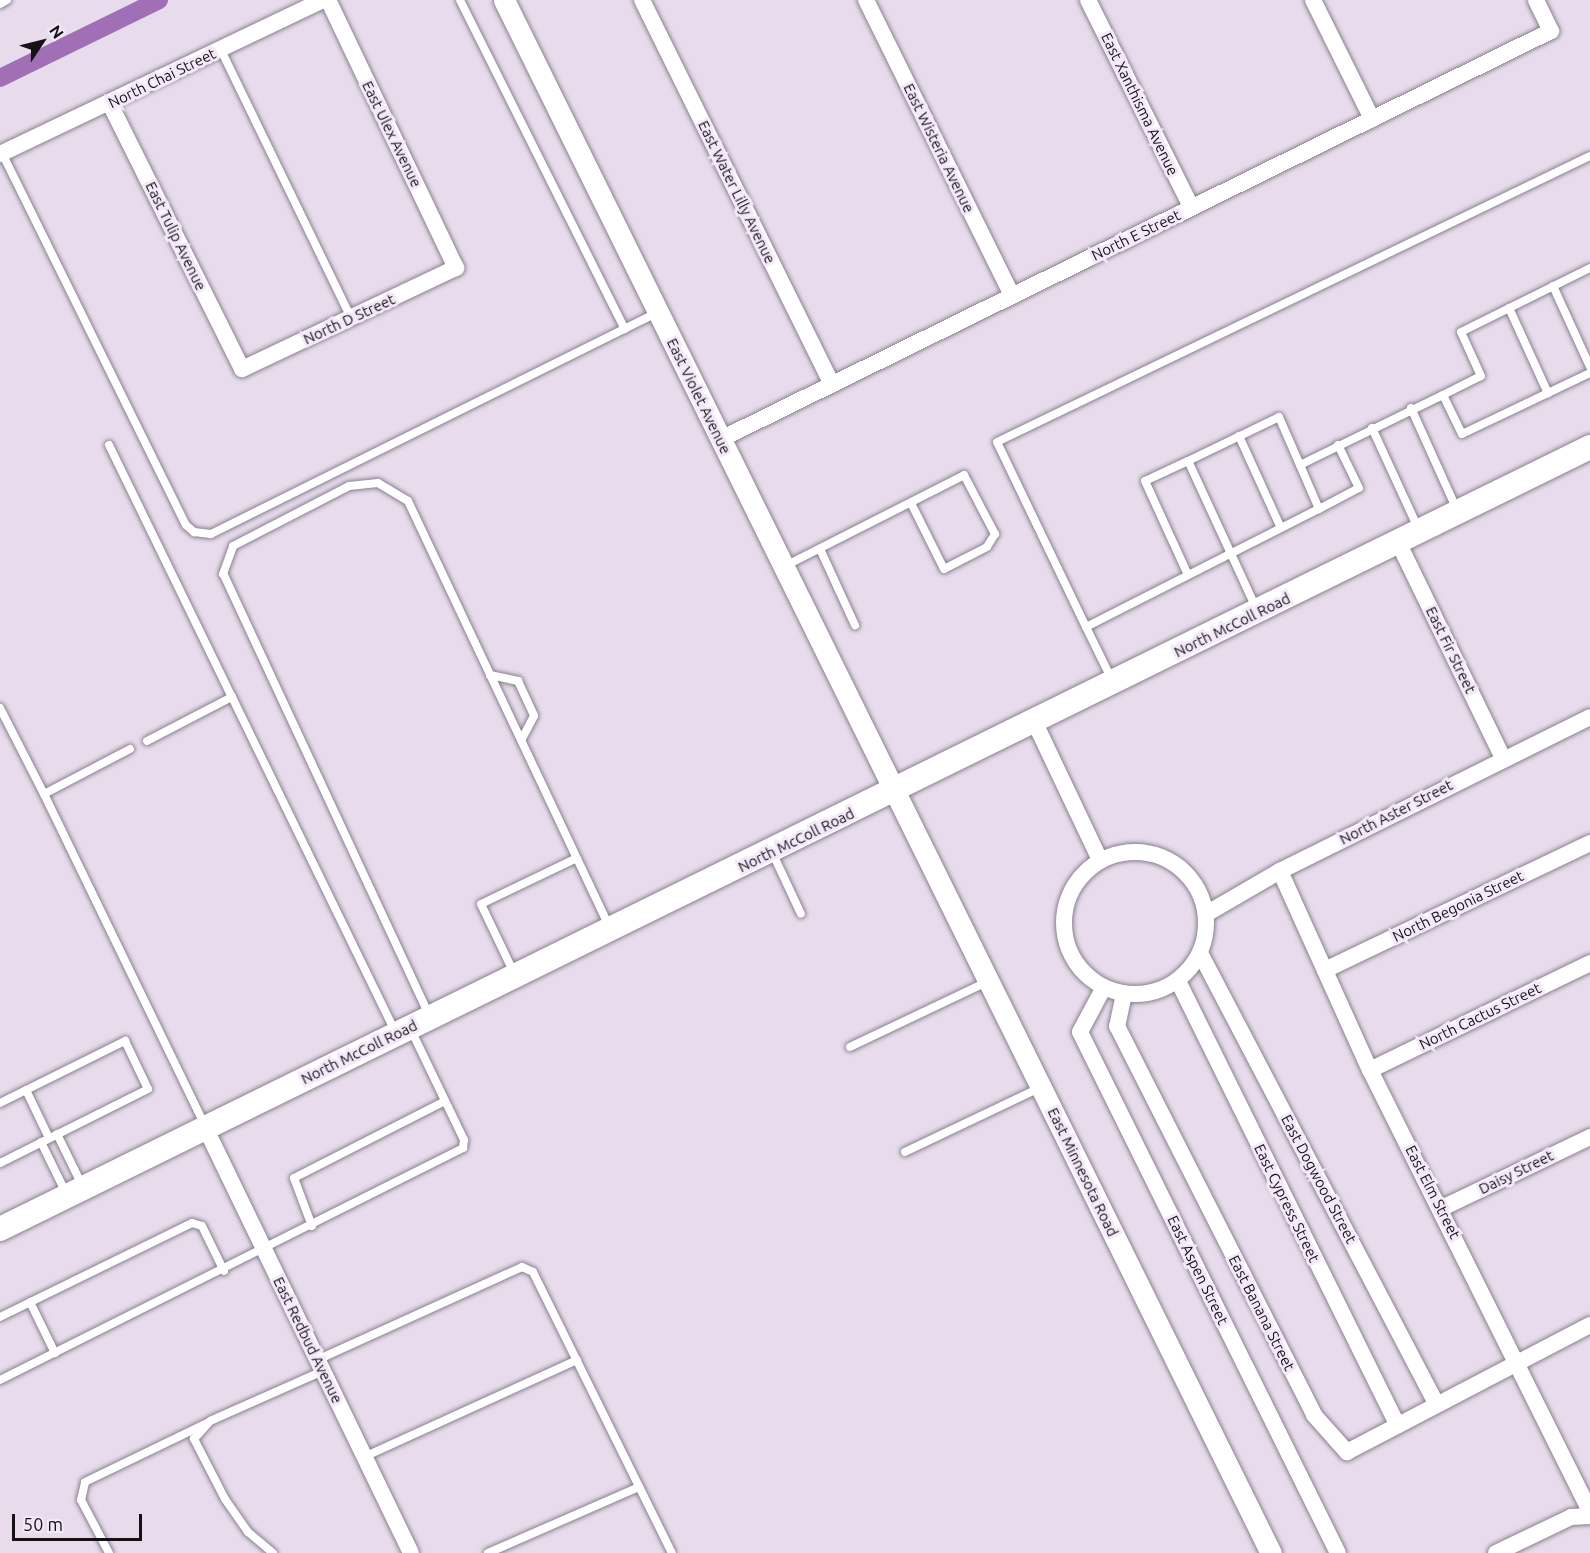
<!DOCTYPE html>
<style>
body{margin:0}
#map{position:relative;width:1590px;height:1553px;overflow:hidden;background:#e7dbec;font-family:Ubuntu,sans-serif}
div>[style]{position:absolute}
.canal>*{height:18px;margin:-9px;padding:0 9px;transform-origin:9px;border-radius:9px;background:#a16fb6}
.roads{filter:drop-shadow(0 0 2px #8b808f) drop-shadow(0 0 2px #8b808f)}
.service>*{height:8px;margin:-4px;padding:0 4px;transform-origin:4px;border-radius:4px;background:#fff}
.minor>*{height:16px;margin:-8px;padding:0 8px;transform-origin:8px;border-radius:8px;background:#fff}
.minor>.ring{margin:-8px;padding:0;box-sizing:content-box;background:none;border:16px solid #fff;border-radius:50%}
.tertiary>*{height:21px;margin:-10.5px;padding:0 10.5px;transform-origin:10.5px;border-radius:10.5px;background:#fff}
.secondary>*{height:24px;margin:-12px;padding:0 12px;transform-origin:12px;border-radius:12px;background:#fff}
span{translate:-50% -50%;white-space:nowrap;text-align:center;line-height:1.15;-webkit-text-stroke:6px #f4e9f9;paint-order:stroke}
.street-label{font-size:15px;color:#151116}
.north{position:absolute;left:12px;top:12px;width:60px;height:60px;-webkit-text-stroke:4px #f4e9f9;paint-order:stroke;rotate:55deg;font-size:16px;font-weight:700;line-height:24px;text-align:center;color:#151116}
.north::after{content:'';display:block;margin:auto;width:21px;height:27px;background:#151116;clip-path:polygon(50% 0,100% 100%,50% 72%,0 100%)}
.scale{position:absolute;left:12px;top:1514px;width:130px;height:27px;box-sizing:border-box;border:3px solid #151116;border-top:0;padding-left:8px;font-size:18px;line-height:21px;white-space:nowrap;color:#151116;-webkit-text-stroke:4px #f4e9f9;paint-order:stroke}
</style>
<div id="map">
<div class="canal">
<i style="left:0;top:78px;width:177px;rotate:-26.1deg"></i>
</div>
<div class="roads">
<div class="service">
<i style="left:460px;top:0;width:368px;rotate:63.4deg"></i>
<i style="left:0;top:4px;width:8px;rotate:-30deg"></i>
<i style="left:221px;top:50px;width:298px;rotate:64.1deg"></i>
<i style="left:2px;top:153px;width:415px;rotate:63.7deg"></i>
<i style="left:186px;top:525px;width:11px;rotate:41deg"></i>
<i style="left:194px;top:532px;width:17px;rotate:7deg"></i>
<i style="left:211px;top:534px;width:498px;rotate:-26.4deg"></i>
<i style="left:1553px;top:286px;width:89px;rotate:65.4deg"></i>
<i style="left:1509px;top:308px;width:94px;rotate:65.4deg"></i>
<i style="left:1443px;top:395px;width:42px;rotate:-26.6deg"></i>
<i style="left:1481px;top:376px;width:48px;rotate:-114.4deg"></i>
<i style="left:1461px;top:332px;width:144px;rotate:-26.4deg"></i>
<i style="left:1411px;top:408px;width:112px;rotate:65.7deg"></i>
<i style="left:1372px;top:428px;width:110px;rotate:65.3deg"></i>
<i style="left:1239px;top:436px;width:101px;rotate:65.5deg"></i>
<i style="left:109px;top:445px;width:280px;rotate:64deg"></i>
<i style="left:1188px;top:461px;width:47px;rotate:155.1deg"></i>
<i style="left:1145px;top:481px;width:103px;rotate:65.4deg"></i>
<i style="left:1319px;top:509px;width:45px;rotate:-27.7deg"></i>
<i style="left:1359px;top:488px;width:48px;rotate:-116deg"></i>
<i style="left:820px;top:549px;width:84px;rotate:65.3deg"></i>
<i style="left:785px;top:566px;width:201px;rotate:-26.9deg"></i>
<i style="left:964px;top:475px;width:67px;rotate:62.3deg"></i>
<i style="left:995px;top:534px;width:15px;rotate:122deg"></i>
<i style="left:987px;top:547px;width:48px;rotate:152.9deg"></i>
<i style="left:944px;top:569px;width:74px;rotate:-116.6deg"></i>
<i style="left:1257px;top:610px;width:164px;rotate:-114.8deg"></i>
<i style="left:1188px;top:461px;width:101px;rotate:-25.8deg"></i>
<i style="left:1279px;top:417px;width:52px;rotate:66.4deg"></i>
<i style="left:1300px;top:465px;width:159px;rotate:-26.1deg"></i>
<i style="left:1443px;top:395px;width:43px;rotate:64deg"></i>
<i style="left:1462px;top:434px;width:142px;rotate:-25.5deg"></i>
<i style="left:1086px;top:627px;width:205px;rotate:-115.7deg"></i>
<i style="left:997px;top:442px;width:658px;rotate:-25.75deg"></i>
<i style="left:490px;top:675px;width:29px;rotate:12deg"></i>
<i style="left:518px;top:681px;width:38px;rotate:65deg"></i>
<i style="left:534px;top:716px;width:27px;rotate:118deg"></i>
<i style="left:1112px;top:680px;width:59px;rotate:-116.1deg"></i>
<i style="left:1086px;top:627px;width:261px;rotate:-26.9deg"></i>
<i style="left:1319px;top:509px;width:48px;rotate:-113.4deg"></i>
<i style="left:0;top:708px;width:97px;rotate:62.9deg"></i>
<i style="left:147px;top:741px;width:96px;rotate:-27.4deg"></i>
<i style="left:232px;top:697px;width:374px;rotate:64deg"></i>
<i style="left:130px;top:749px;width:97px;rotate:152.4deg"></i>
<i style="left:44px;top:794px;width:369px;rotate:64.1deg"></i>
<i style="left:772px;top:852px;width:68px;rotate:64.9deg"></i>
<i style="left:514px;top:973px;width:76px;rotate:-115.6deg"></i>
<i style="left:481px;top:904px;width:106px;rotate:-25.6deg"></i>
<i style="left:430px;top:1017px;width:489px;rotate:-115deg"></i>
<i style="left:223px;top:574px;width:30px;rotate:-70deg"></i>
<i style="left:233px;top:546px;width:131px;rotate:-27.3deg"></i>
<i style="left:349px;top:486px;width:29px;rotate:-6deg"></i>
<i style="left:378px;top:483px;width:35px;rotate:31deg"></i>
<i style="left:408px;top:501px;width:471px;rotate:64.7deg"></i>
<i style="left:850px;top:1047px;width:154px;rotate:-25.4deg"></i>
<i style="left:26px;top:1090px;width:53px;rotate:64.4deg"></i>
<i style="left:0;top:1103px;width:140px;rotate:-26.4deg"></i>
<i style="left:125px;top:1041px;width:53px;rotate:64.4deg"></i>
<i style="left:148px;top:1089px;width:165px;rotate:153.4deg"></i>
<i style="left:57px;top:1134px;width:59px;rotate:63.9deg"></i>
<i style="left:41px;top:1142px;width:57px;rotate:63.9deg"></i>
<i style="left:905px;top:1152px;width:151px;rotate:-25.5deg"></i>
<i style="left:312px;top:1226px;width:51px;rotate:-110.6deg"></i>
<i style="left:294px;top:1178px;width:169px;rotate:-27deg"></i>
<i style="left:30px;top:1302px;width:57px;rotate:63.9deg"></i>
<i style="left:0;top:1317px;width:214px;rotate:-26.1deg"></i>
<i style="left:192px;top:1223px;width:10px;rotate:17deg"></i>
<i style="left:202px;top:1226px;width:50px;rotate:63.9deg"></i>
<i style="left:317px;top:1360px;width:225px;rotate:-24.4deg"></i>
<i style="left:522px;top:1267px;width:12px;rotate:24deg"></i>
<i style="left:533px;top:1272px;width:313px;rotate:63.7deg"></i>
<i style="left:0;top:1380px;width:518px;rotate:-26.61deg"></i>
<i style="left:463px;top:1148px;width:8px;rotate:-83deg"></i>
<i style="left:464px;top:1140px;width:124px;rotate:-115.7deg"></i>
<i style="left:364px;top:1457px;width:234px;rotate:-24.5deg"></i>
<i style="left:109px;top:1553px;width:60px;rotate:-117.8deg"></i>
<i style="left:81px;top:1500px;width:18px;rotate:-77deg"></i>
<i style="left:85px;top:1482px;width:136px;rotate:-25.8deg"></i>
<i style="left:273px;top:1553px;width:33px;rotate:-140deg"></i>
<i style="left:248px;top:1532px;width:40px;rotate:-124.9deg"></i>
<i style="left:225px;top:1499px;width:68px;rotate:-117.3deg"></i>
<i style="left:194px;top:1439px;width:24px;rotate:-48deg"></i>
<i style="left:210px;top:1421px;width:124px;rotate:-23.9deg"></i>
<i style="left:488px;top:1553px;width:165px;rotate:-23.6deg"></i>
</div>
<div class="minor">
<i style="left:642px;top:0;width:428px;rotate:63.7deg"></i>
<i style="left:866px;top:0;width:330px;rotate:63.7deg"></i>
<i style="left:1088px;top:0;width:231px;rotate:63.5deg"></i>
<i style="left:1313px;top:0;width:133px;rotate:63.6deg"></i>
<i style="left:110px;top:104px;width:296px;rotate:63.5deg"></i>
<i style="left:242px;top:369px;width:237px;rotate:-25.3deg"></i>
<i style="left:456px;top:268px;width:297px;rotate:-115.5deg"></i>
<i style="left:0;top:154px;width:358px;rotate:-25.5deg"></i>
<i style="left:721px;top:439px;width:925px;rotate:-26.18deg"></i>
<i style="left:1551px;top:31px;width:34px;rotate:-116deg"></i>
<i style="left:1398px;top:542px;width:240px;rotate:64.1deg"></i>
<i style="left:1035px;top:723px;width:152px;rotate:64.6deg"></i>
<i class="ring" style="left:1064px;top:852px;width:126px;height:126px"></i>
<i style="left:1280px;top:871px;width:218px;rotate:65.7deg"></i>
<i style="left:1370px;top:1070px;width:493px;rotate:63.5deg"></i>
<i style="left:1206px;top:914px;width:86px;rotate:-30.2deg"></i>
<i style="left:1280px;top:871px;width:346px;rotate:-26.4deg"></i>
<i style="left:1200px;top:953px;width:510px;rotate:62.33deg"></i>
<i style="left:1325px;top:970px;width:294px;rotate:-25.6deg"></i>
<i style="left:1178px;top:981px;width:495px;rotate:63.7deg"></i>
<i style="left:1104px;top:987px;width:51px;rotate:118.1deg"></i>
<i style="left:1080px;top:1032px;width:581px;rotate:63.66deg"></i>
<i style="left:1124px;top:994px;width:33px;rotate:102deg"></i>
<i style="left:1117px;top:1026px;width:436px;rotate:63.1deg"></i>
<i style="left:1314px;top:1415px;width:50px;rotate:48.3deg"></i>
<i style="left:1347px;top:1452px;width:274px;rotate:-27.6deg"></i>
<i style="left:1370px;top:1070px;width:245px;rotate:-25.9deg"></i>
<i style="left:205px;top:1127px;width:473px;rotate:64.2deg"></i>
<i style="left:1442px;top:1208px;width:164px;rotate:-25.6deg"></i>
<i style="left:1496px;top:1553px;width:83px;rotate:-25.6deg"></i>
<i style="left:1571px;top:1517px;width:19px;rotate:-3deg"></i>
</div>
<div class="tertiary">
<i style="left:504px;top:0;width:1732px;rotate:63.72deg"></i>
</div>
<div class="secondary">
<i style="left:0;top:1229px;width:1772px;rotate:-26.19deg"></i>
</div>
</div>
<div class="street-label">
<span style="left:162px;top:78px;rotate:-26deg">North Chai Street</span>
<span style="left:1140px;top:104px;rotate:64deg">East Xanthisma Avenue</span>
<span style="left:392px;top:134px;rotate:64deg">East Ulex Avenue</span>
<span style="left:939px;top:148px;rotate:64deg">East Wisteria Avenue</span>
<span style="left:737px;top:192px;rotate:64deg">East Water Lilly Avenue</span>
<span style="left:1136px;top:235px;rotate:-26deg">North E Street</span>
<span style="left:176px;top:236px;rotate:64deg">East Tulip Avenue</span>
<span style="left:349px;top:319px;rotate:-25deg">North D Street</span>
<span style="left:699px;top:396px;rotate:64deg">East Violet Avenue</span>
<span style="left:1232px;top:625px;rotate:-26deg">North McColl Road</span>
<span style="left:1451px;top:650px;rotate:64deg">East Fir Street</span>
<span style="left:1396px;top:812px;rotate:-27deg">North Aster Street</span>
<span style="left:796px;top:840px;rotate:-26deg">North McColl Road</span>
<span style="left:1458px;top:906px;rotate:-26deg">North Begonia Street</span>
<span style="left:1480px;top:1016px;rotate:-26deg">North Cactus Street</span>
<span style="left:359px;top:1052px;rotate:-26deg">North McColl Road</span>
<span style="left:1083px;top:1172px;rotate:64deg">East Minnesota Road</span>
<span style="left:1516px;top:1172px;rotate:-26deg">Daisy Street</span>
<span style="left:1319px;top:1179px;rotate:62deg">East Dogwood Street</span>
<span style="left:1433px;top:1192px;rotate:63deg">East Elm Street</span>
<span style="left:1287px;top:1203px;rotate:64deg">East Cypress Street</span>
<span style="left:1198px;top:1270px;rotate:64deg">East Aspen Street</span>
<span style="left:1262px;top:1313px;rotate:63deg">East Banana Street</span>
<span style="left:308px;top:1340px;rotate:64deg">East Redbud Avenue</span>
</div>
<div class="north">N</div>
<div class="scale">50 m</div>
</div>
